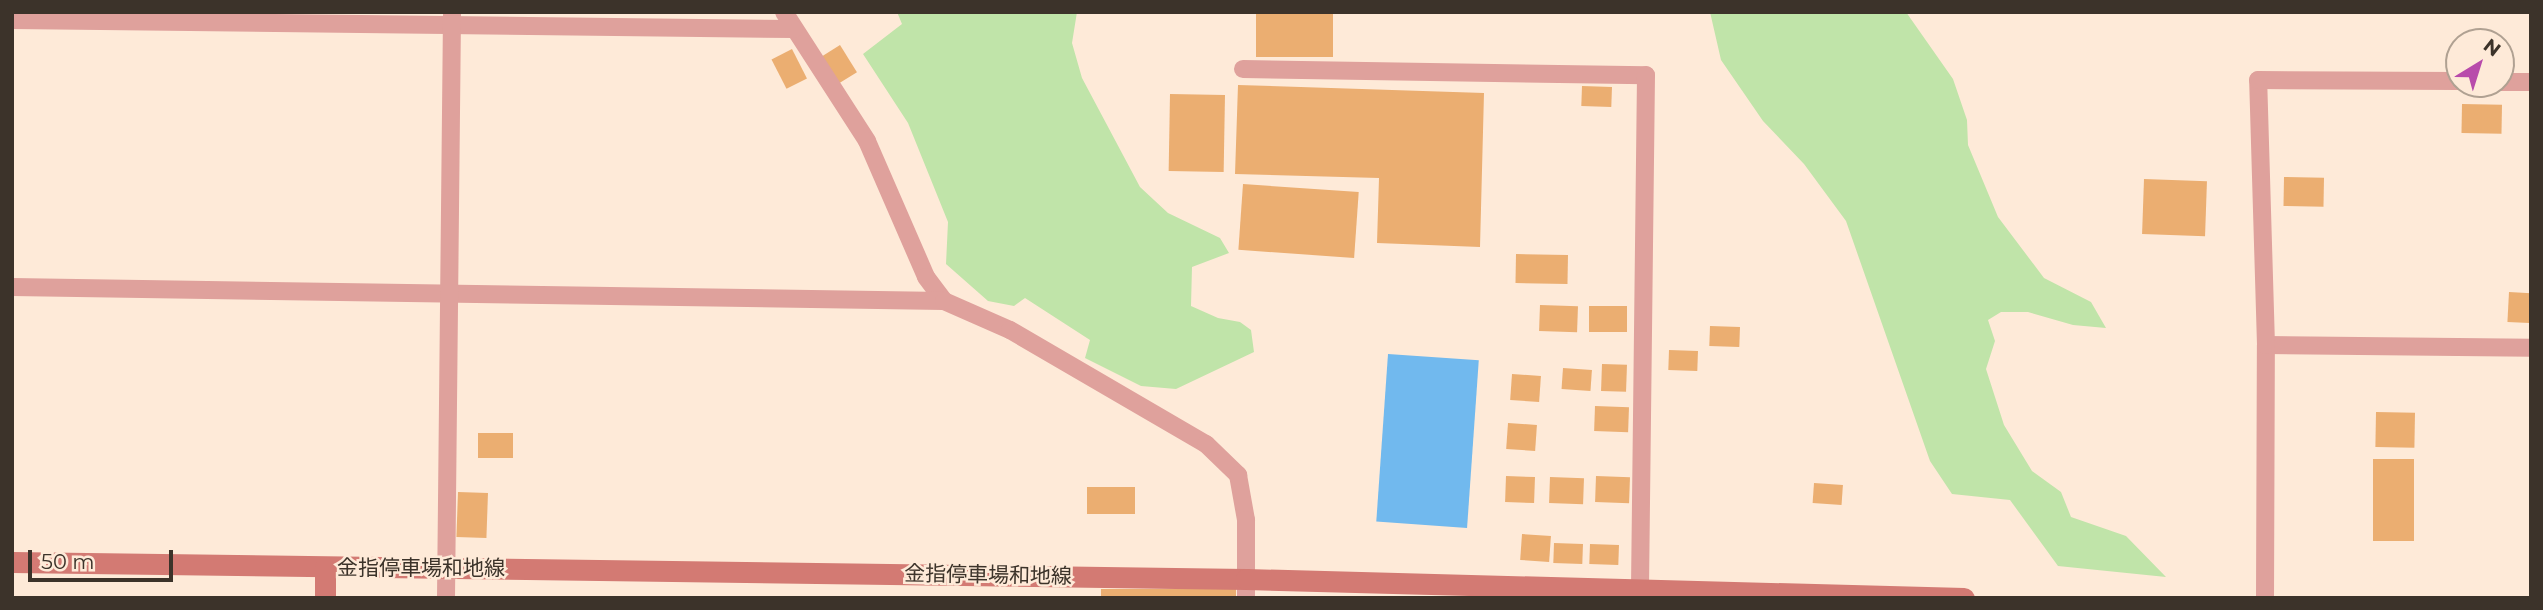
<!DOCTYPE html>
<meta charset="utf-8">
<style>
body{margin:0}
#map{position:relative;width:2543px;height:610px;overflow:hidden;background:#feead8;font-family:Montserrat,"Noto Sans JP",sans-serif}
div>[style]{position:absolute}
.green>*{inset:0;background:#c0e4a9}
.water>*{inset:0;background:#71b9ee;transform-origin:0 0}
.building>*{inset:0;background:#ebae71;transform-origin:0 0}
.street>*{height:18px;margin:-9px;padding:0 9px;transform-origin:9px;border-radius:9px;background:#dfa19c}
.secondary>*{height:21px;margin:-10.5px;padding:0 10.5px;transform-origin:10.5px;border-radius:10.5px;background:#d37a73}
span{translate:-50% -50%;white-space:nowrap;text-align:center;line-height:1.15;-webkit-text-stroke:5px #feead8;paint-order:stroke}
.street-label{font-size:21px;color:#3c332a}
.frame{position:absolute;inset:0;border:14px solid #3c332a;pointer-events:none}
.north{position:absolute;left:2445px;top:28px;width:70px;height:70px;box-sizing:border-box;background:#feead8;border:2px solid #b0a192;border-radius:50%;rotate:38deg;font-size:19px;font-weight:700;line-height:28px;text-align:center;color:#3c332a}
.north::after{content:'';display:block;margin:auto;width:24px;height:32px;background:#b84bab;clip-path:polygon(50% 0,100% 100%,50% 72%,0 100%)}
.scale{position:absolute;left:28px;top:550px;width:145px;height:32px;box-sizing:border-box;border:4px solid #3c332a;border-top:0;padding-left:9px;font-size:21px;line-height:24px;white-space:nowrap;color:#3c332a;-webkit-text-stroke:5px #feead8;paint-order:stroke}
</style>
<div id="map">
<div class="green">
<i style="clip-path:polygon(897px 12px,1077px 12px,1072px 43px,1082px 78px,1140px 187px,1168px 213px,1220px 238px,1229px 253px,1192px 267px,1191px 306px,1218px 318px,1240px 322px,1251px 330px,1254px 352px,1176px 389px,1141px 386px,1085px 358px,1090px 340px,1025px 298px,1014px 306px,988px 301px,946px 264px,948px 222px,908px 123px,863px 54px,902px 24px)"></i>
<i style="clip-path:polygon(1710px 12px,1906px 12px,1953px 79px,1967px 120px,1968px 145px,1998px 217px,2044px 278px,2091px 302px,2106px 328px,2073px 325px,2028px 312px,2001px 312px,1988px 320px,1995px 341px,1986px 369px,2004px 425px,2032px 471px,2061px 492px,2071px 517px,2126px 536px,2166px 577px,2058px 566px,2010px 500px,1952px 494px,1930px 461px,1846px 221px,1804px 164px,1763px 121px,1721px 60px)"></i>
</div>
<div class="water">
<i style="left:1388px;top:354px;width:91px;height:168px;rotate:4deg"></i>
</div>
<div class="building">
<i style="left:1256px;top:12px;width:77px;height:45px"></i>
<i style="left:840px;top:45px;width:32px;height:22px;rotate:58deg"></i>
<i style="left:792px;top:49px;width:33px;height:23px;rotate:63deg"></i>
<i style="clip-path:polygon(1238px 85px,1484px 93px,1480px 247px,1377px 243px,1379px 178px,1235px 174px)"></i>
<i style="left:1582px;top:86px;width:30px;height:20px;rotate:2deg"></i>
<i style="left:1170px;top:94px;width:55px;height:77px;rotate:1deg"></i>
<i style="left:2462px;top:104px;width:40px;height:29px;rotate:1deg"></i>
<i style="left:2284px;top:177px;width:40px;height:29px;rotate:1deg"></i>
<i style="left:2144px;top:179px;width:63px;height:55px;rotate:2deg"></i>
<i style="left:1243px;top:184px;width:116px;height:66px;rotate:4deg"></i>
<i style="left:1516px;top:254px;width:52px;height:29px;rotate:1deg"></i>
<i style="left:2509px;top:292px;width:22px;height:30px;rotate:3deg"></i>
<i style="left:1540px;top:305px;width:38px;height:26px;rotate:2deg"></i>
<i style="left:1589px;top:306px;width:38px;height:26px"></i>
<i style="left:1710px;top:326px;width:30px;height:20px;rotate:2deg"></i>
<i style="left:1669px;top:350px;width:29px;height:20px;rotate:2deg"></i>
<i style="left:1602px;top:364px;width:25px;height:27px;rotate:2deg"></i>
<i style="left:1563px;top:368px;width:29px;height:21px;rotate:4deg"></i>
<i style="left:1512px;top:374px;width:29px;height:26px;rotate:4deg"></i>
<i style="left:1595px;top:406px;width:34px;height:25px;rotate:2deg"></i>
<i style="left:2376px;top:412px;width:39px;height:35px;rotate:1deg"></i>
<i style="left:1508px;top:423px;width:29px;height:26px;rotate:4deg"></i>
<i style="left:478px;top:433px;width:35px;height:25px"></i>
<i style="left:2373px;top:459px;width:41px;height:82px"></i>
<i style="left:1506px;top:476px;width:29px;height:26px;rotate:2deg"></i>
<i style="left:1596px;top:476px;width:34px;height:26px;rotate:2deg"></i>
<i style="left:1550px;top:477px;width:34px;height:26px;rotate:2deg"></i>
<i style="left:1814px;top:483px;width:29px;height:20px;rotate:4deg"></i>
<i style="left:1087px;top:487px;width:48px;height:27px"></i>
<i style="left:458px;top:492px;width:30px;height:45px;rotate:2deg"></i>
<i style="left:1522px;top:534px;width:29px;height:26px;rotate:4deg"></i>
<i style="left:1554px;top:543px;width:29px;height:20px;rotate:2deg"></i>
<i style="left:1590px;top:544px;width:29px;height:20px;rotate:2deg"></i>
<i style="left:1101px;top:589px;width:135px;height:9px"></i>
</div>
<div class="street">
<i style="left:784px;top:12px;width:153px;rotate:57.2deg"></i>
<i style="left:867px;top:141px;width:148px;rotate:66.5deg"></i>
<i style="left:926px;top:277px;width:30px;rotate:53deg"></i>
<i style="left:12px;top:20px;width:782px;rotate:0.66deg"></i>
<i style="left:1243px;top:69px;width:403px;rotate:0.9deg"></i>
<i style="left:1646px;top:75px;width:515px;rotate:90.67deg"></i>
<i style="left:2501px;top:82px;width:30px"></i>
<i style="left:12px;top:287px;width:932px;rotate:0.86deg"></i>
<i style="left:944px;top:301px;width:72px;rotate:23.7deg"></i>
<i style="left:1010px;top:330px;width:227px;rotate:30.2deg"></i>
<i style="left:1206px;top:444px;width:45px;rotate:44.1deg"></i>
<i style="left:1238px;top:475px;width:46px;rotate:79.9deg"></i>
<i style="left:1246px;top:520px;width:78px;rotate:90deg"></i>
<i style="left:2266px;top:345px;width:265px;rotate:0.6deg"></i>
<i style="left:446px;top:598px;width:586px;rotate:-89.41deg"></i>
<i style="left:2265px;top:598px;width:253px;rotate:-89.8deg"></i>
<i style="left:2266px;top:345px;width:265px;rotate:-91.7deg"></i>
<i style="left:2258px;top:80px;width:201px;rotate:0.3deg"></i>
</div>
<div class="secondary">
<i style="left:12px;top:562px;width:1234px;rotate:0.79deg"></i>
<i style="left:1246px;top:579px;width:718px;rotate:1.52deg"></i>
<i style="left:325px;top:598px;width:31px;rotate:-90deg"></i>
</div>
<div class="street-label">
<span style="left:421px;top:568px">金指停車場和地線</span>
<span style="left:988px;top:575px;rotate:1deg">金指停車場和地線</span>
</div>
<div class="frame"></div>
<div class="north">N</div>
<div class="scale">50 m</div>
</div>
